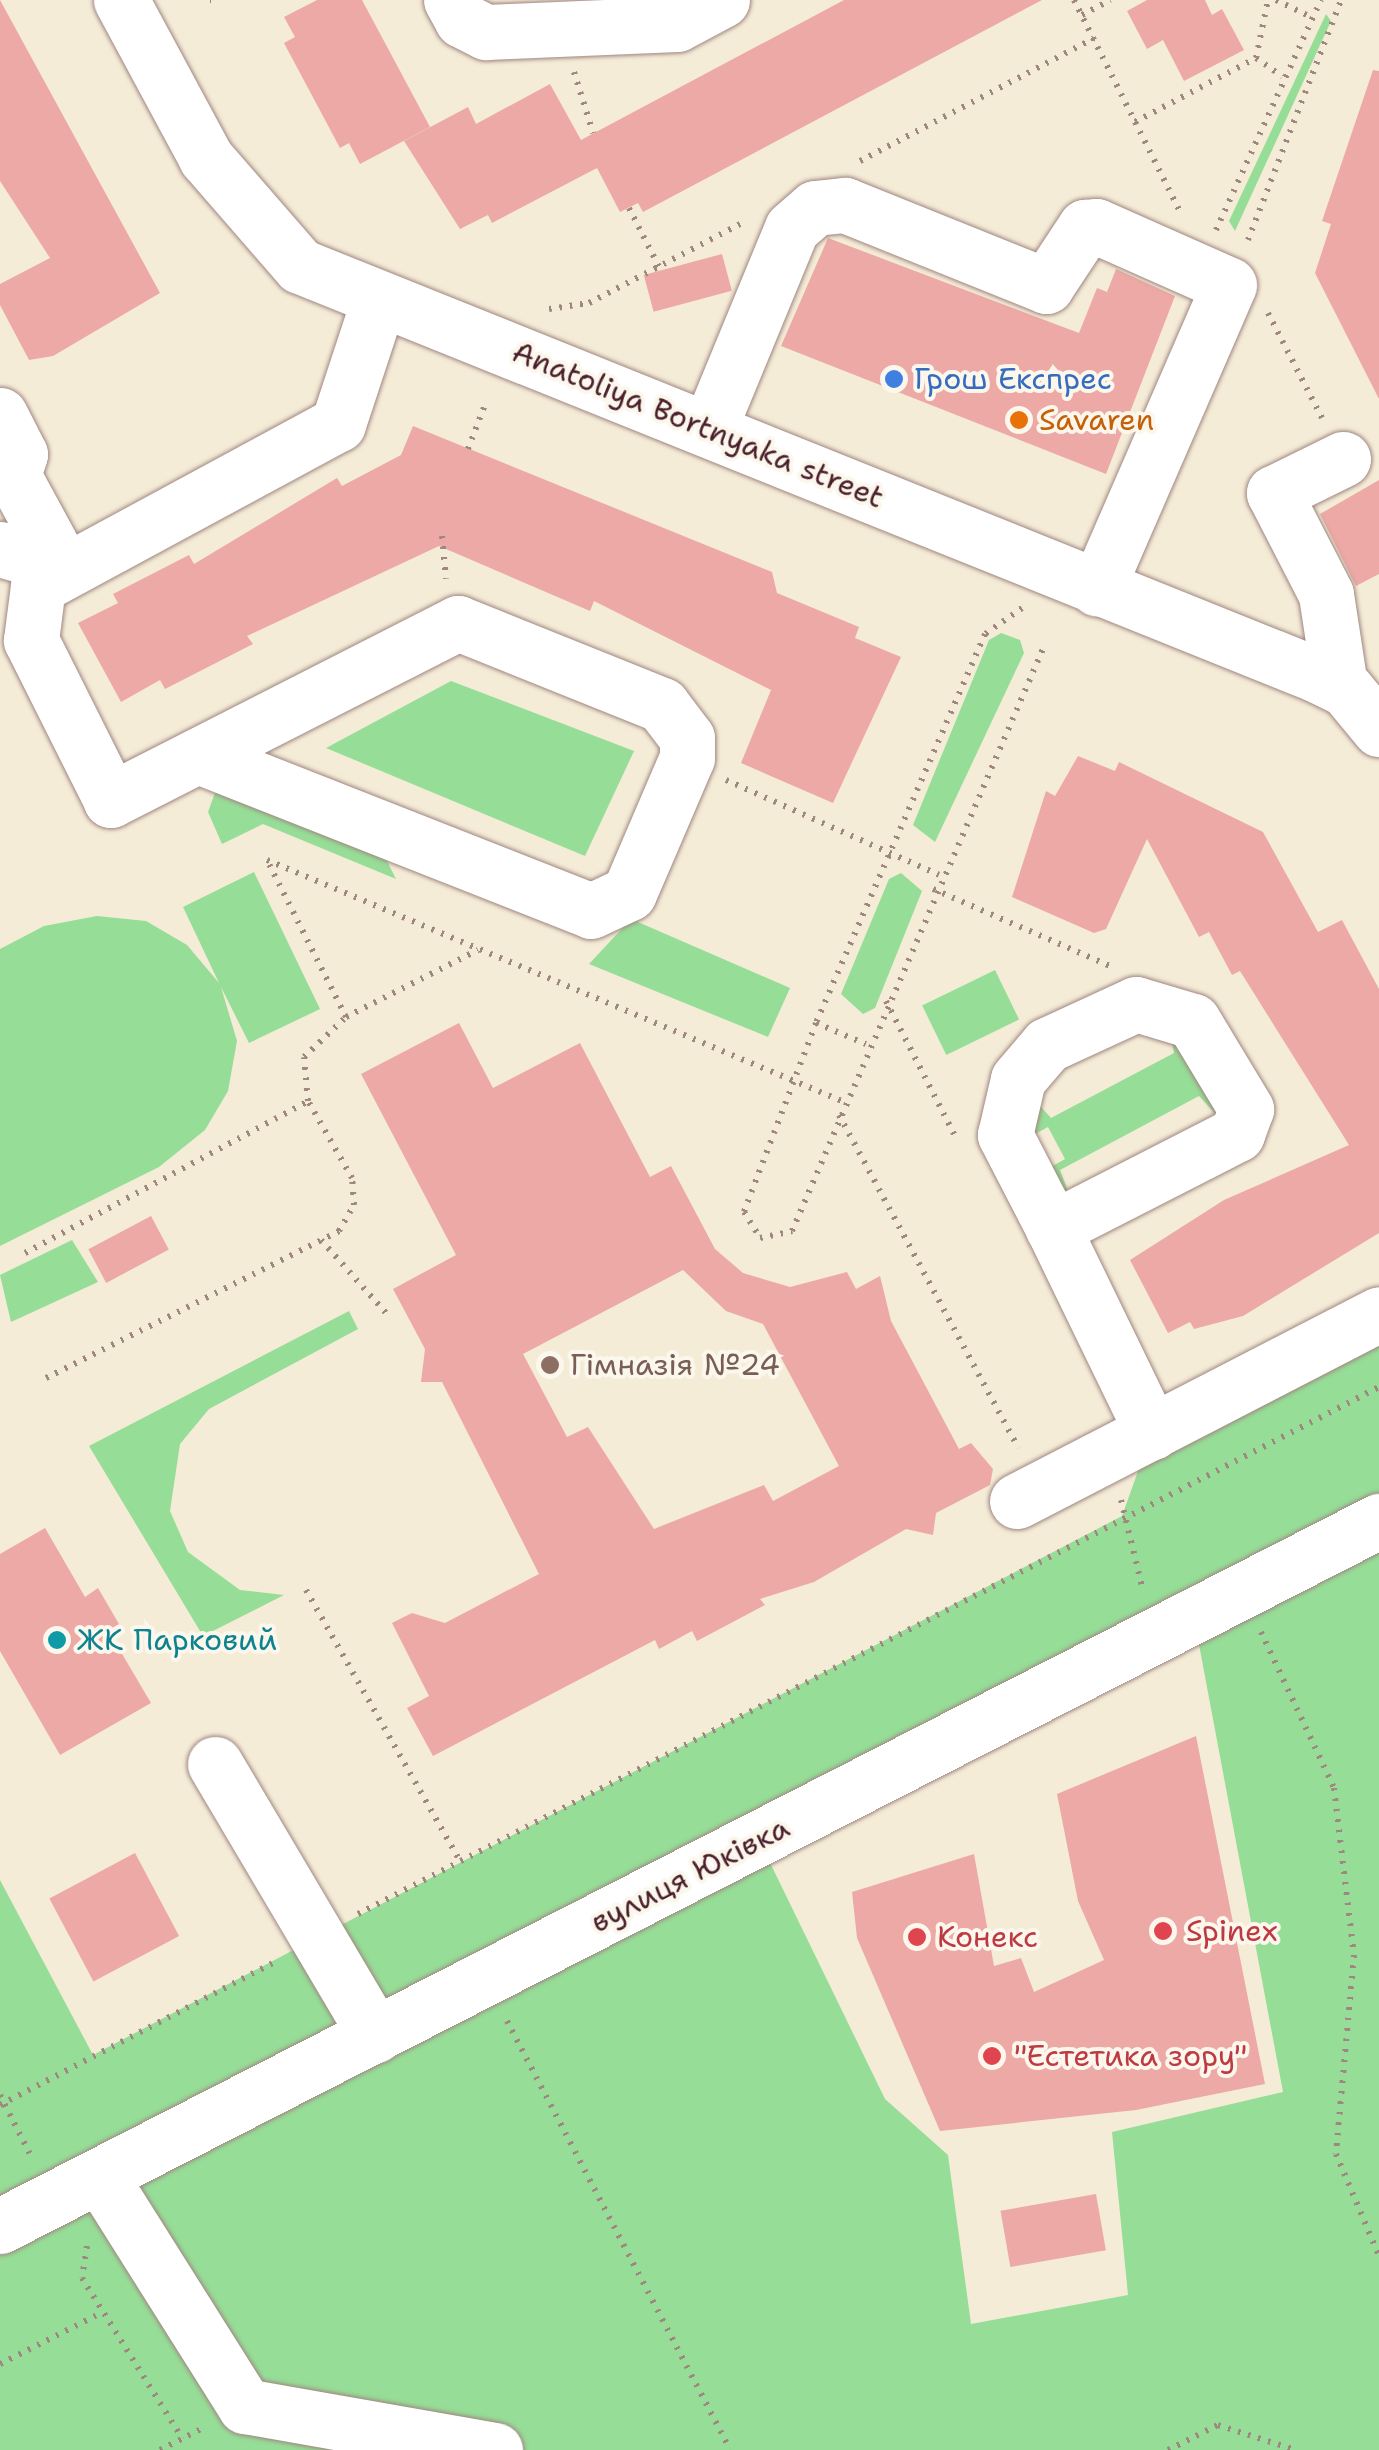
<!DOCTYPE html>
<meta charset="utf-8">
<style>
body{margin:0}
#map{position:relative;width:1379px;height:2450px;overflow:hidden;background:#f5ecd7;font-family:"Shantell Sans",sans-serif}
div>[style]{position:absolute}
.green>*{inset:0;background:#96dd97;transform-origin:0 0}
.building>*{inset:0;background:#eca9a5;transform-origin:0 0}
.path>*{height:6px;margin-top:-3px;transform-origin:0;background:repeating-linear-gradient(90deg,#a08681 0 2.5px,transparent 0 10.5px)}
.roads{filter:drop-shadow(0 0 2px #a08681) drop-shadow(0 0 2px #a08681)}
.minor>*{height:55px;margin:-27.5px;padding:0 27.5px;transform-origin:27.5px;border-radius:27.5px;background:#fff}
.dots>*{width:28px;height:28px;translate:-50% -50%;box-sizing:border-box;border:5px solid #fbf7ec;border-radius:50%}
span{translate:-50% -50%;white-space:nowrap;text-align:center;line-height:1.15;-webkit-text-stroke:8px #fbf7ec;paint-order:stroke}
.shop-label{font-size:30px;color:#366cbe}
.left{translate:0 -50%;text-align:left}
.food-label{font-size:30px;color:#c56008}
.street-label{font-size:30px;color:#4a1f2b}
.education-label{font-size:30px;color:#785e54}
.culture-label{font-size:30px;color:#0d838f}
.health-label{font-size:30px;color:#be3a42}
</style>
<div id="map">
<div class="green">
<i style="clip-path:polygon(1326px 14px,1331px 21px,1235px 231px,1229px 221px)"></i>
<i style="clip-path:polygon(1001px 633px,1020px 640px,1024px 653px,935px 842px,913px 825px,989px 640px)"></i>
<i style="clip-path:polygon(451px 681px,634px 751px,585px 856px,326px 748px)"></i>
<i style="clip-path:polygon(216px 790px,384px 855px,396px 879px,263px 824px,222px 844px,208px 812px)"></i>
<i style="clip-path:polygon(254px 872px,320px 1009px,249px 1043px,221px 987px,237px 1041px,228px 1091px,205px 1130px,159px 1167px,0 1246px,0 949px,44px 926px,97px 916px,146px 921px,187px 945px,219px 983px,183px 907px)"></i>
<i style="clip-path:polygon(901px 873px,922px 891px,875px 1008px,863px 1014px,841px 994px,889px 879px)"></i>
<i style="clip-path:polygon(631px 919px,790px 988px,768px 1037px,589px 964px)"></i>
<i style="left:995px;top:970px;width:55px;height:81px;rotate:64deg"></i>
<i style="clip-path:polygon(1170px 1034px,1221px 1120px,1199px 1096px,1060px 1170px,1070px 1196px,1042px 1172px,1065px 1159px,1048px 1127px,1026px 1139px,1034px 1099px,1051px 1118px,1174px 1053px)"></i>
<i style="clip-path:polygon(72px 1240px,98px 1282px,11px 1322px,0 1275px)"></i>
<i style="clip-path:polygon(349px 1311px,358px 1329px,209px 1409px,180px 1444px,170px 1511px,188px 1552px,240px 1590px,284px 1595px,203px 1636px,89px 1446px)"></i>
<i style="clip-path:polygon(1379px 1314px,1379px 1517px,759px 1840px,885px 2099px,948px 2155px,971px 2324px,1128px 2295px,1112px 2132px,1283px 2092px,1194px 1618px,1379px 1521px,1379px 2450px,0 2450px,0 1880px,93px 2055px,1122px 1516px,1152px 1432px)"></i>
</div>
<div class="building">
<i style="clip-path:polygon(0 0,160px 293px,53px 356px,29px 360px,0 305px,0 284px,50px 258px,0 181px)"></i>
<i style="clip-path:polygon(317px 0,362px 0,430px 127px,360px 164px,349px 143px,340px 148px,284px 43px,295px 37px,284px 17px)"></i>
<i style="clip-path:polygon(844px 0,1042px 0,643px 212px,638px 203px,620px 212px,597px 168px,492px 223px,488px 215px,460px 229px,404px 141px,468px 107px,476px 124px,550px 84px,581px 140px)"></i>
<i style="clip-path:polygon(1147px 0,1205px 0,1212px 15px,1222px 9px,1244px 50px,1184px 81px,1163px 40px,1147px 49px,1127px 11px)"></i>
<i style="clip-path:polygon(1373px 70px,1379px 71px,1379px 399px,1315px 273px,1331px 224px,1322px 221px)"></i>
<i style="clip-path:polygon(828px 238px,1079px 333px,1097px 288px,1107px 292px,1116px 269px,1175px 296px,1106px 474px,781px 346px)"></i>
<i style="left:722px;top:254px;width:38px;height:81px;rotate:75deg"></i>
<i style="clip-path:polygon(413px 426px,772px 572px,777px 593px,859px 627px,855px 638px,901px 657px,833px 803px,741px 763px,771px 690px,594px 601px,590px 611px,439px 546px,247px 636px,253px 644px,165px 689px,160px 680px,121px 702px,78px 623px,118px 603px,113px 594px,189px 555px,194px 564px,337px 478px,342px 486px,401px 455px)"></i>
<i style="clip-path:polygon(1379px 480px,1379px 574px,1356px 586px,1320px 514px)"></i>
<i style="clip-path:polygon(1078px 756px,1115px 771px,1119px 762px,1263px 832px,1318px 932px,1342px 920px,1379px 989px,1379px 1233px,1243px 1316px,1194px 1329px,1190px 1322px,1168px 1333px,1130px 1260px,1224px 1200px,1349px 1145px,1240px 971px,1232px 975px,1209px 932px,1199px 937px,1147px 839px,1106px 929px,1094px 933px,1012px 897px,1046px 791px,1055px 796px)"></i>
<i style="clip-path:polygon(evenodd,459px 1023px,493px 1088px,580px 1043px,650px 1177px,671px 1166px,715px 1249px,743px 1273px,790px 1287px,847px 1272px,856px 1289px,880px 1276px,891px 1321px,959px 1449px,971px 1443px,993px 1469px,990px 1485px,936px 1513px,933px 1535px,906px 1529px,814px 1582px,760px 1599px,765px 1605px,697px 1641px,692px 1631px,659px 1649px,655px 1640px,433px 1756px,407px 1708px,429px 1696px,392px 1623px,412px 1613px,445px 1623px,539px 1574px,442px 1382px,421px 1382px,425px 1349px,393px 1289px,456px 1255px,361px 1074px,459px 1023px,683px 1270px,726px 1311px,763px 1324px,839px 1466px,773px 1501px,764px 1485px,654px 1529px,588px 1427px,567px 1437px,523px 1354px,683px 1270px)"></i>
<i style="left:151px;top:1216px;width:38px;height:71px;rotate:62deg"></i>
<i style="clip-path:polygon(45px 1528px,85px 1597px,98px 1588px,119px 1624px,108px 1630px,151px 1703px,60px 1755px,0 1651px,0 1554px)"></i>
<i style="clip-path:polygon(1196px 1736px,1265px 2084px,1136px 2110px,940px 2131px,857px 1938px,852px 1892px,974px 1854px,994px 1966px,1021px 1958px,1034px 1992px,1104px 1960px,1078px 1901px,1057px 1794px)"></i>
<i style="left:135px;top:1853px;width:94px;height:97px;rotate:62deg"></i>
<i style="left:1096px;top:2194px;width:57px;height:97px;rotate:80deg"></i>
</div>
<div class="path">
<i style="left:210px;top:0;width:1px"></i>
<i style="left:1074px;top:0;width:237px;rotate:63.4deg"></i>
<i style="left:1276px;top:0;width:34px;rotate:26deg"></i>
<i style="left:1082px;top:15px;width:32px;rotate:-28deg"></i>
<i style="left:1256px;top:58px;width:32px;rotate:35deg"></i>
<i style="left:574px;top:72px;width:64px;rotate:72.7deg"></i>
<i style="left:1135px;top:122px;width:137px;rotate:-27.9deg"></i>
<i style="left:1256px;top:58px;width:59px;rotate:-78.3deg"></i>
<i style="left:860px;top:161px;width:264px;rotate:-27.7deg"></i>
<i style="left:629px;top:208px;width:66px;rotate:63deg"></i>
<i style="left:1216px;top:230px;width:253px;rotate:-65.5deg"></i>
<i style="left:1248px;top:240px;width:257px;rotate:-68.8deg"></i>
<i style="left:549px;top:309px;width:40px;rotate:-8.5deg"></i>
<i style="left:589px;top:303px;width:173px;rotate:-27.6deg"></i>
<i style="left:1268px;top:313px;width:118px;rotate:62.8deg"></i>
<i style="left:468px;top:449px;width:45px;rotate:-69.1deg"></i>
<i style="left:442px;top:536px;width:43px;rotate:84.7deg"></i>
<i style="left:1022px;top:608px;width:45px;rotate:144.9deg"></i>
<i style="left:985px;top:634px;width:424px;rotate:113.5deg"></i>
<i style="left:816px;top:1023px;width:202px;rotate:110.9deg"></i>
<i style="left:744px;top:1212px;width:31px;rotate:58deg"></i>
<i style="left:760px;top:1238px;width:33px;rotate:-12deg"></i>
<i style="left:792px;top:1231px;width:639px;rotate:-66.68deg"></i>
<i style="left:726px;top:780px;width:233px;rotate:24deg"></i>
<i style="left:933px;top:889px;width:193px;rotate:23.5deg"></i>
<i style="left:886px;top:1001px;width:152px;rotate:62.9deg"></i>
<i style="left:346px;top:1017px;width:176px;rotate:-116.7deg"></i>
<i style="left:267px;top:860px;width:626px;rotate:22.75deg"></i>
<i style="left:816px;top:1023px;width:54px;rotate:22.8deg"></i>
<i style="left:839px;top:1115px;width:378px;rotate:61.7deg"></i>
<i style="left:321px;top:1240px;width:99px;rotate:48.3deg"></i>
<i style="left:25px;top:1253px;width:321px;rotate:-28.2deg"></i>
<i style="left:46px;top:1378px;width:328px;rotate:-26.6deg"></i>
<i style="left:339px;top:1231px;width:30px;rotate:-60deg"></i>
<i style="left:354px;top:1205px;width:27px;rotate:-94deg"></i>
<i style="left:352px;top:1178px;width:89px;rotate:-119.7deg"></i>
<i style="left:308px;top:1101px;width:44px;rotate:-95.2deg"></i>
<i style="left:304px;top:1057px;width:58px;rotate:-43.6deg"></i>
<i style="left:346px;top:1017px;width:148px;rotate:-26.9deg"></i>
<i style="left:1121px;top:1500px;width:93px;rotate:76.3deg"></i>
<i style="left:306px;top:1590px;width:308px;rotate:60.4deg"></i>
<i style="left:1261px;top:1632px;width:172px;rotate:64.9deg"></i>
<i style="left:1334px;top:1788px;width:168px;rotate:83.2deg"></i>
<i style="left:1354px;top:1955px;width:200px;rotate:95.2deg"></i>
<i style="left:1336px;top:2154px;width:111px;rotate:67.1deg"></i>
<i style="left:358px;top:1914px;width:1149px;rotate:-27.3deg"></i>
<i style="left:507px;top:2021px;width:483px;rotate:62.5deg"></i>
<i style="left:0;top:2095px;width:71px;rotate:63.1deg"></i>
<i style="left:0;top:2105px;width:314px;rotate:-27.5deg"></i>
<i style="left:87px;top:2246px;width:32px;rotate:99deg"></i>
<i style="left:82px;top:2278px;width:189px;rotate:58deg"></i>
<i style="left:0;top:2364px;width:115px;rotate:-26.8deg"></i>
<i style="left:160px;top:2450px;width:48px;rotate:-27.1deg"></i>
<i style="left:1168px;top:2450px;width:56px;rotate:-26.6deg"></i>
<i style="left:1218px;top:2425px;width:82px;rotate:17.8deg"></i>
</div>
<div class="roads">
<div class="minor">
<i style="left:121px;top:0;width:179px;rotate:61.7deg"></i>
<i style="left:206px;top:158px;width:143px;rotate:49deg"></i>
<i style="left:300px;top:266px;width:1094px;rotate:21.9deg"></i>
<i style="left:1315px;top:674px;width:34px;rotate:26deg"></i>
<i style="left:1346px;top:689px;width:52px;rotate:50.5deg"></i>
<i style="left:451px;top:0;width:23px;rotate:61deg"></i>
<i style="left:462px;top:20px;width:27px;rotate:27deg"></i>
<i style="left:486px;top:32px;width:191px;rotate:-2.4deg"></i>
<i style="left:677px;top:24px;width:51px;rotate:-28.1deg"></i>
<i style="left:0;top:415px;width:44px;rotate:62.9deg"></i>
<i style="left:20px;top:454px;width:22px;rotate:108deg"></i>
<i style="left:13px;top:475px;width:105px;rotate:61.5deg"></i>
<i style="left:709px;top:429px;width:217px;rotate:-67.6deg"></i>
<i style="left:792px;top:228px;width:30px;rotate:-41deg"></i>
<i style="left:815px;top:208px;width:30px;rotate:-6deg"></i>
<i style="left:845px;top:205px;width:217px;rotate:21.9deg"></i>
<i style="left:1046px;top:286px;width:71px;rotate:-56.5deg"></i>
<i style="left:1085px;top:227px;width:11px;rotate:-5deg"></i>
<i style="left:1096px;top:226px;width:145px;rotate:23.9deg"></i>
<i style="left:1229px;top:285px;width:331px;rotate:113.5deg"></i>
<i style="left:0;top:549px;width:66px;rotate:15.9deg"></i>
<i style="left:1340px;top:686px;width:93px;rotate:-98.7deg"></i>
<i style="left:1326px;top:594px;width:114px;rotate:-117.2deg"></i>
<i style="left:1274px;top:493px;width:77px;rotate:-26.2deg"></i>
<i style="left:198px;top:756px;width:422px;rotate:21.5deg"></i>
<i style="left:591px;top:911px;width:42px;rotate:-25.3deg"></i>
<i style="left:629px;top:893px;width:147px;rotate:-66.8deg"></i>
<i style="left:687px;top:758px;width:20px;rotate:-90deg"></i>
<i style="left:687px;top:738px;width:41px;rotate:-127.1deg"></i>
<i style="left:662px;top:705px;width:220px;rotate:-158.1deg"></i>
<i style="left:458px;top:623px;width:390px;rotate:153deg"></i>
<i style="left:111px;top:800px;width:179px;rotate:-116.6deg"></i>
<i style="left:31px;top:640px;width:54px;rotate:-82.6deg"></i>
<i style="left:38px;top:586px;width:341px;rotate:-28.4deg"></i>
<i style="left:338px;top:424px;width:132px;rotate:-71.8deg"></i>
<i style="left:1053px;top:1228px;width:105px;rotate:-117.3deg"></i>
<i style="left:1005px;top:1135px;width:57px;rotate:-76.9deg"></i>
<i style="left:1018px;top:1079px;width:45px;rotate:-49.5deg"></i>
<i style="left:1047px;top:1045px;width:98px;rotate:-24.7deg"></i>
<i style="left:1136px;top:1004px;width:59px;rotate:16.6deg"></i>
<i style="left:1193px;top:1021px;width:103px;rotate:58.9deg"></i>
<i style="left:1246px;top:1109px;width:27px;rotate:110deg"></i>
<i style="left:1237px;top:1134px;width:207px;rotate:152.9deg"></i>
<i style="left:1053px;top:1228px;width:227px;rotate:64.1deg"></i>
<i style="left:1017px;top:1501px;width:407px;rotate:-27.3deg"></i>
<i style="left:215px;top:1764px;width:315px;rotate:59.4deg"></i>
<i style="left:100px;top:2176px;width:272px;rotate:57.8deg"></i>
<i style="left:245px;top:2406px;width:254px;rotate:10deg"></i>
<i style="left:0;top:2226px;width:1549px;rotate:-27.08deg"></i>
</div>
</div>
<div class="dots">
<i style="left:894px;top:379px;background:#3f7fe0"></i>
<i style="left:1019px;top:420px;background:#e8710a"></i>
<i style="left:550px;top:1365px;background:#8d6e63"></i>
<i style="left:57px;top:1640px;background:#0f9aa8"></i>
<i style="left:1163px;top:1931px;background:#e0444e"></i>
<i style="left:917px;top:1937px;background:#e0444e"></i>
<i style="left:992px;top:2056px;background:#e0444e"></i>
</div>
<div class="shop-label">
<span class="left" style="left:914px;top:379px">Грош Експрес</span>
</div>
<div class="food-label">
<span class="left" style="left:1039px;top:420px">Savaren</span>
</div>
<div class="street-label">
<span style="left:698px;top:425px;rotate:22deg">Anatoliya Bortnyaka street</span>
<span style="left:690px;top:1875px;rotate:-27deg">вулиця Юківка</span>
</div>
<div class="education-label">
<span class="left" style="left:570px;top:1365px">Гімназія №24</span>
</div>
<div class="culture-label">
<span class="left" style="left:77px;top:1640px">ЖК Парковий</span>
</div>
<div class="health-label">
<span class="left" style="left:1186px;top:1931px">Spinex</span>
<span class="left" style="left:937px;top:1937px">Конекс</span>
<span class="left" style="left:1014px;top:2056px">"Естетика зору"</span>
</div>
</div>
